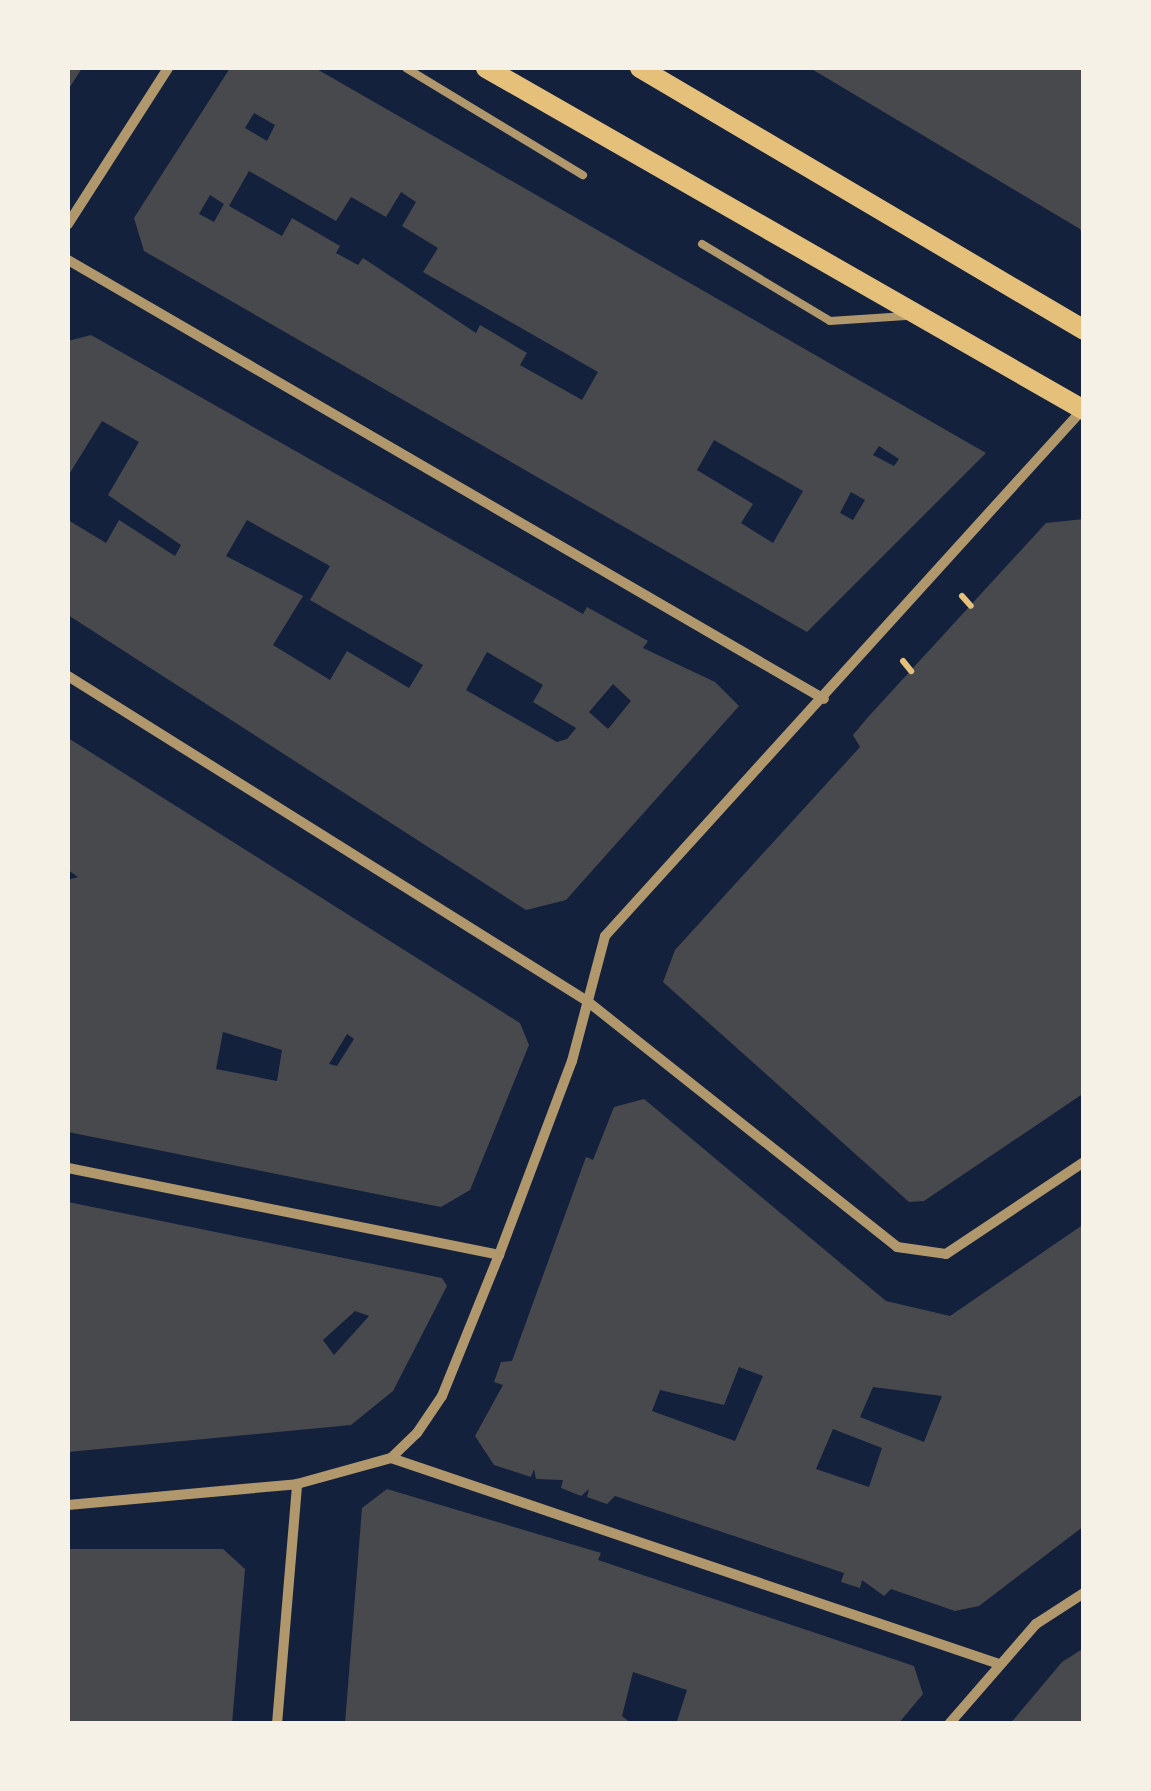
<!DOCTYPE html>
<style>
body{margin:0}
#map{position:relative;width:1151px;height:1791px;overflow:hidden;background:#14213d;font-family:Arial,sans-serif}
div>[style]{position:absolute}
.building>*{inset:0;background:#48494c}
.path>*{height:6px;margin:-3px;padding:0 3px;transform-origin:3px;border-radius:3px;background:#e5c07b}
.service>*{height:8px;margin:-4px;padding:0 4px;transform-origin:4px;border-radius:4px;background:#b1986c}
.minor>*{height:10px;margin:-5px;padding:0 5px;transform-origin:5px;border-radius:5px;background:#b1986c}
.secondary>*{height:20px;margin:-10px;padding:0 10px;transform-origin:10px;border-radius:10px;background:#e5c07b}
span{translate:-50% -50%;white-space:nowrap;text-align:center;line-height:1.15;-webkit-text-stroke:10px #f6f1e7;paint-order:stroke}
.frame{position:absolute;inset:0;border:70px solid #f6f1e7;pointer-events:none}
</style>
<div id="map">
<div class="building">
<i style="clip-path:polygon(68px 68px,82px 68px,68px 90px)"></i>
<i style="clip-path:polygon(evenodd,230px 68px,315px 68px,986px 453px,807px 632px,144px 251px,134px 218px,230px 68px,254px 113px,275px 125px,267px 141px,245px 128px,254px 113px,230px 68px,249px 171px,336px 221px,351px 197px,386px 217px,401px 192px,416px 202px,402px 226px,438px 248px,423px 272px,598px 372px,582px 400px,520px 365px,527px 353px,480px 325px,476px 333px,363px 258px,358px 265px,336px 253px,340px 246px,292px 218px,282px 236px,229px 206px,249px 171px,230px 68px,210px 195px,224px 204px,214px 222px,199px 214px,210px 195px,230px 68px,714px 440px,803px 491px,773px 543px,741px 523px,753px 504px,697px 470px,714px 440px,230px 68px,879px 446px,899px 459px,894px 466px,873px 455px,879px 446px,230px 68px,851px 492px,865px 500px,853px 520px,840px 513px,851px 492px)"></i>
<i style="clip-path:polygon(810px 68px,1084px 68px,1084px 239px,1080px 229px)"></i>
<i style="clip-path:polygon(evenodd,91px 335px,583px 614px,587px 607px,648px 641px,643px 648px,715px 682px,739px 706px,566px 900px,526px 910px,68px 615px,68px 520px,106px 543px,119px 520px,175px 556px,181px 545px,108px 495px,139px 442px,102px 421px,68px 476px,68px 341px,91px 335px,247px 520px,330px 566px,310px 600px,423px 665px,409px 688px,347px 651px,330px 680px,273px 645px,303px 596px,226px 556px,247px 520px,91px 335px,487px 652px,543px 685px,533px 702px,576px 728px,567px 739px,557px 742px,466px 690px,487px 652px,91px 335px,613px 684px,631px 701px,608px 729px,589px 712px,613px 684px)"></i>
<i style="clip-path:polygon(1084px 519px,1084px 1093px,924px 1201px,909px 1202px,663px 982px,675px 950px,860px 747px,853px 735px,869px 716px,1046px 523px)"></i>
<i style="clip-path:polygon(evenodd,68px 738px,520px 1023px,529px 1045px,470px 1190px,441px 1207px,68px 1132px,68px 880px,78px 877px,68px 870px,68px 738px,223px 1032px,282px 1050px,277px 1081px,216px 1069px,223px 1032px,68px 738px,347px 1034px,354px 1039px,337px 1066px,329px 1064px,347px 1034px)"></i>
<i style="clip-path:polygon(evenodd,644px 1099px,886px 1301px,950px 1316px,1084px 1224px,1084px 1526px,979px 1606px,955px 1611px,891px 1589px,884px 1596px,862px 1580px,860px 1588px,841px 1582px,844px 1573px,615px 1496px,607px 1504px,587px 1497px,589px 1489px,581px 1496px,561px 1488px,563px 1480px,536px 1479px,534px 1469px,531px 1477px,494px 1465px,475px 1436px,503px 1385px,494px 1382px,501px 1362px,512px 1361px,586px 1157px,593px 1160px,614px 1107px,644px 1099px,739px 1367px,763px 1376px,735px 1441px,652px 1411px,660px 1390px,724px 1405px,739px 1367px,644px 1099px,873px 1387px,942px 1396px,924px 1442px,860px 1417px,873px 1387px,644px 1099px,833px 1429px,882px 1448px,869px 1487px,816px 1469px,833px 1429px)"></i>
<i style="clip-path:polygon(evenodd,68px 1202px,442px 1278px,447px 1286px,393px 1391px,351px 1425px,68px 1452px,68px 1202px,355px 1311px,369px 1316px,334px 1355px,323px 1340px,355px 1311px)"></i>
<i style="clip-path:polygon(387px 1489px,601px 1553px,598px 1560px,914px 1666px,923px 1694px,898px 1724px,676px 1724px,687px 1690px,633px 1672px,622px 1716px,632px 1724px,345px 1724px,362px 1508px)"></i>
<i style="clip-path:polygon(68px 1549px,223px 1549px,245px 1569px,232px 1724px,68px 1724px)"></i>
<i style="clip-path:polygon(1084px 1648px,1084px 1724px,1010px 1724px,1062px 1662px)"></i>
</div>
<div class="path">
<i style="left:962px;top:596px;width:13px;rotate:48deg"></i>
<i style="left:903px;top:661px;width:13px;rotate:51deg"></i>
</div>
<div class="service">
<i style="left:406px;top:68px;width:207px;rotate:31.2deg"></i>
<i style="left:702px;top:244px;width:149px;rotate:31deg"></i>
<i style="left:830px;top:321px;width:76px;rotate:-3.8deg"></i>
</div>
<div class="minor">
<i style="left:68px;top:224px;width:185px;rotate:-57.3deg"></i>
<i style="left:68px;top:260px;width:874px;rotate:30.14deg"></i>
<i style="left:68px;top:676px;width:612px;rotate:32.05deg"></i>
<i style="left:587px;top:1001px;width:396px;rotate:38.4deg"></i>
<i style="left:897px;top:1247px;width:49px;rotate:8.1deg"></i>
<i style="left:946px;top:1254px;width:166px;rotate:-33.7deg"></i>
<i style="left:68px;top:1168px;width:440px;rotate:11.4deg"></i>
<i style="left:391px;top:1458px;width:642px;rotate:18.72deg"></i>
<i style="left:68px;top:1505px;width:230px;rotate:-5.2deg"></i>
<i style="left:297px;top:1484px;width:98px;rotate:-15.5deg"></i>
<i style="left:391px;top:1458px;width:36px;rotate:-44deg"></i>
<i style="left:417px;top:1433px;width:45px;rotate:-56deg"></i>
<i style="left:442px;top:1396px;width:152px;rotate:-68deg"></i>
<i style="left:499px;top:1255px;width:207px;rotate:-69.4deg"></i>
<i style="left:572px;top:1061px;width:129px;rotate:-75.2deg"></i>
<i style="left:605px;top:936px;width:711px;rotate:-47.79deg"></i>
<i style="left:277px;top:1724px;width:241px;rotate:-85.2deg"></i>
<i style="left:949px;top:1724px;width:133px;rotate:-49deg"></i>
<i style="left:1036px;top:1624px;width:57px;rotate:-32.9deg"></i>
</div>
<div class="secondary">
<i style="left:486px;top:68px;width:689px;rotate:29.77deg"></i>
<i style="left:640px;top:68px;width:516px;rotate:30.54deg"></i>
</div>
<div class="frame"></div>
</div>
